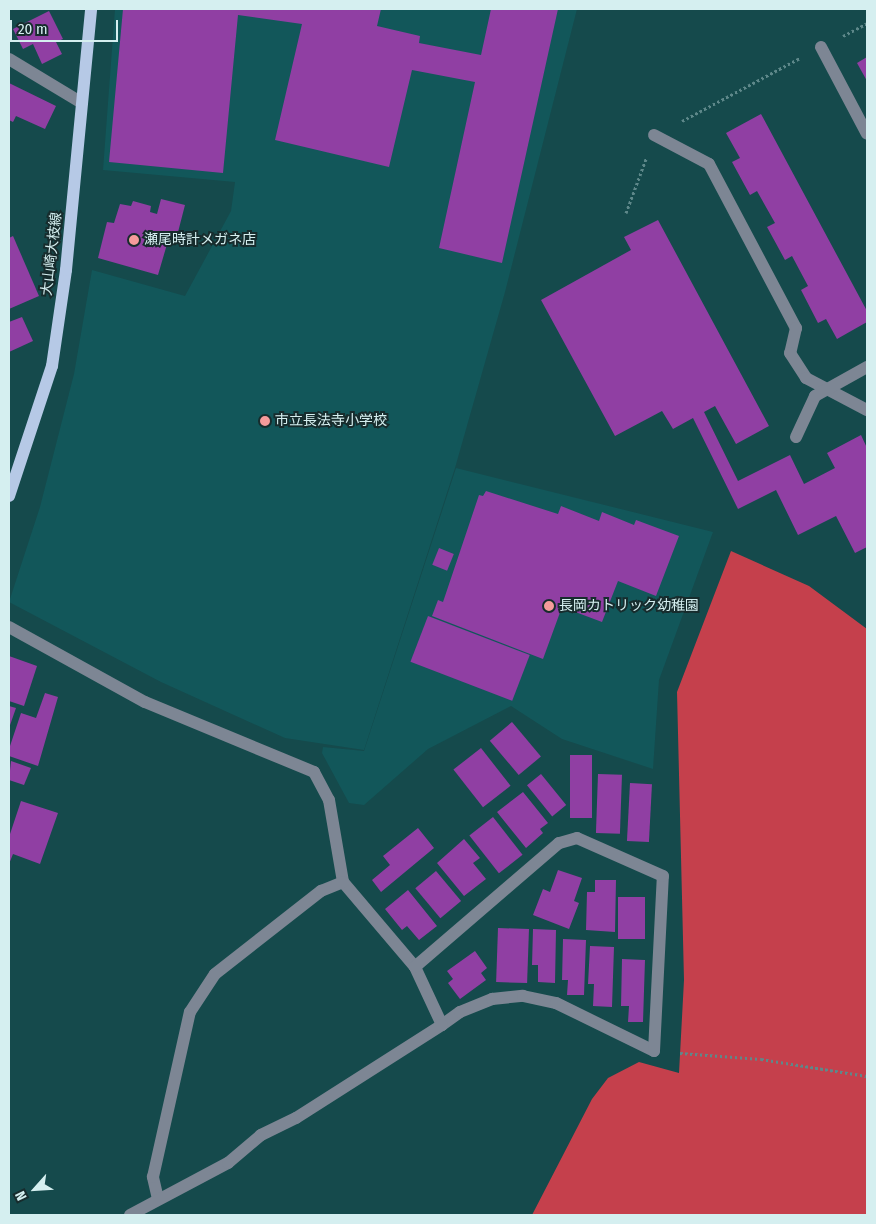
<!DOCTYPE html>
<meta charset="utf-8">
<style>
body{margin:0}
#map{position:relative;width:876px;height:1224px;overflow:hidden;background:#154a4c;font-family:"Fira Sans Condensed","Noto Sans JP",sans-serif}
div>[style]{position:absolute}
.built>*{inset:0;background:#12575a}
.forest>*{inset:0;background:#c5404c}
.building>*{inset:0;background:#903fa3;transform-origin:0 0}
.path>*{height:3px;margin-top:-1.5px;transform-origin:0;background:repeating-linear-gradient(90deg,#5e888a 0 2.5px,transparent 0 5px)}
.minor>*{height:12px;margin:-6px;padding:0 6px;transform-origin:6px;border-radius:6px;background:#7d8694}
.major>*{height:12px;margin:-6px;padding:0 6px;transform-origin:6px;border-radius:6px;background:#b6c9e6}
.dots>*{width:14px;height:14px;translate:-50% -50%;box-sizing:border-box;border:2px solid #172c2d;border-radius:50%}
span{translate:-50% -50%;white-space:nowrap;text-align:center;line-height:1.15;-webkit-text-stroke:4px #172c2d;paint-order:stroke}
.poi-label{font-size:14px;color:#d5eff0}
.left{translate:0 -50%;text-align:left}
.street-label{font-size:14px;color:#d5eff0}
.frame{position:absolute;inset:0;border:10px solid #d5eff0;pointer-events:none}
.north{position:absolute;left:10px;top:1164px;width:50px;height:50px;-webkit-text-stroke:4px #172c2d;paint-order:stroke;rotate:244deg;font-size:14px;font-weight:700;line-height:20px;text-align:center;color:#d5eff0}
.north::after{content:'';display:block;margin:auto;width:18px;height:22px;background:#d5eff0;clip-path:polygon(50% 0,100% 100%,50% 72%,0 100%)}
.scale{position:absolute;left:10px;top:20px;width:108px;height:22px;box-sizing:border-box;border:2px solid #d5eff0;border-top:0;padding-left:6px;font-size:15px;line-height:18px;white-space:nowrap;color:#d5eff0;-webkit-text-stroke:4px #172c2d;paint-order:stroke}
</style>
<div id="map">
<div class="built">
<i style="clip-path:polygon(115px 9px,577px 9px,505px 292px,455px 468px,364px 750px,285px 738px,161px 682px,9px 602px,40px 507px,74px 374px,92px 270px,185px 296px,231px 211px,235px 182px,103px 170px)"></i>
<i style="clip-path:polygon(456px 468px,713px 532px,659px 680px,653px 769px,562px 739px,511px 706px,428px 749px,364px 805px,349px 803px,322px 753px,323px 747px,364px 751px)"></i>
</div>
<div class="forest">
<i style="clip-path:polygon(731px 551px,809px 586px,867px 629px,867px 1215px,532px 1215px,592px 1099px,608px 1078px,639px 1062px,679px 1073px,684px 980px,677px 692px)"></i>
</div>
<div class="building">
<i style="clip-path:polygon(123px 9px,381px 9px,377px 26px,420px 36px,419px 43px,481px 55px,491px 9px,558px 9px,502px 263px,439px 248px,475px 82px,412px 70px,389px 167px,275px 140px,302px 24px,238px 15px,223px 173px,109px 162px)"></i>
<i style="clip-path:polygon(49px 11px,63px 39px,56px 42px,62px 54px,42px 64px,33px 44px,23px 49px,13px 29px)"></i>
<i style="clip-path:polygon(867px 57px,867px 81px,857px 63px)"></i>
<i style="clip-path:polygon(9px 83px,56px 106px,45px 129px,16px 116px,13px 122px,9px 120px)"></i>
<i style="clip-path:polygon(761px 114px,867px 311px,867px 322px,837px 339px,826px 319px,818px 323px,801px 290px,808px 286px,792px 256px,785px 260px,767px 227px,775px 223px,757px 191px,750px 195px,732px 162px,740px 158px,726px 133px)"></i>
<i style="clip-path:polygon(161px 199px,185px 205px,177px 236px,170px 234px,158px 275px,98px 258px,107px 222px,114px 223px,120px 204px,131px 206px,133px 201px,151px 206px,150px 212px,157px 214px)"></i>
<i style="clip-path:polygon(658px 220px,769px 426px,736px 444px,715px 406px,704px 412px,738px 481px,790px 455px,804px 484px,835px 468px,827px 453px,861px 435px,867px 448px,867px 547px,855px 553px,836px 516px,798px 535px,776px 490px,738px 509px,693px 418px,673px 429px,662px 411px,615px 436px,541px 300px,631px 250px,624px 237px)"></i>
<i style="clip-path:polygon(13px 236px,39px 296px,9px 309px,9px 238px)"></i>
<i style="clip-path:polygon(22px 317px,33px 341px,9px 352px,9px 322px)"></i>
<i style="clip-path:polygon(486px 491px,558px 514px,561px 506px,599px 521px,602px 512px,634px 525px,636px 520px,679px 536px,656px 596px,618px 581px,602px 622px,562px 607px,543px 659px,432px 616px,438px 600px,443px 602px,479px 495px,483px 496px)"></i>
<i style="left:439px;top:548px;width:16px;height:18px;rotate:22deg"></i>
<i style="left:428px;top:616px;width:109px;height:49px;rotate:21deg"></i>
<i style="clip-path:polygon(9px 656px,37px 666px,24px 706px,9px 701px)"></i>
<i style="clip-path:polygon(45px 693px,58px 697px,38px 766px,9px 756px,9px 749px,21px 713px,36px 718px)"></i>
<i style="clip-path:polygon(9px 706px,16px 708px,9px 728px)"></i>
<i style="left:512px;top:722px;width:45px;height:29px;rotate:50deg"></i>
<i style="left:481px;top:748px;width:48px;height:35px;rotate:52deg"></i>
<i style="left:570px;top:755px;width:22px;height:63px"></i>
<i style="clip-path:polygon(11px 761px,31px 768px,24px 785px,9px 780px)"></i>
<i style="left:541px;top:774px;width:40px;height:18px;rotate:51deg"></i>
<i style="left:598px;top:774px;width:24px;height:59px;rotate:2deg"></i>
<i style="left:630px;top:783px;width:22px;height:58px;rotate:3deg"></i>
<i style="clip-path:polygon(523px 792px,548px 823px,540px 829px,543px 833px,526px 848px,497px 812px)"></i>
<i style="clip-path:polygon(21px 801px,58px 813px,40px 864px,13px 854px,9px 864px,9px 837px)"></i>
<i style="left:493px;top:817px;width:48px;height:30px;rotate:52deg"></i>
<i style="clip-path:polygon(418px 828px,434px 848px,381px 892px,372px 880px,390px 865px,383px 856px)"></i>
<i style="clip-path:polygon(464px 839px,480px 858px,473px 863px,486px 879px,464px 896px,437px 863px)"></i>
<i style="clip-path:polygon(558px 870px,582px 878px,574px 901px,579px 903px,569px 929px,533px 915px,543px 889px,550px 892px)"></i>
<i style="left:436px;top:871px;width:39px;height:27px;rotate:50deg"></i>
<i style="clip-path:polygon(595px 880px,616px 880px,615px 932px,586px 930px,587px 892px,595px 892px)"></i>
<i style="clip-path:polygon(408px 890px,437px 926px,419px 940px,407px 926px,402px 930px,385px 909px)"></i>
<i style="left:618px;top:897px;width:27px;height:42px"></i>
<i style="left:498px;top:928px;width:31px;height:54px;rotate:2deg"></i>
<i style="clip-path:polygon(533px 929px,556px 930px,555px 983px,538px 982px,538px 965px,532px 965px)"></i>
<i style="clip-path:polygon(563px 939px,586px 940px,584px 995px,567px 995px,568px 980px,562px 980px)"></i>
<i style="clip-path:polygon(590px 946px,614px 947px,612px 1007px,593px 1006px,594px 984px,588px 984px)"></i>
<i style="clip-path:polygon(475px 951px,487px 968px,481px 973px,486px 980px,460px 999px,448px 983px,453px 979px,447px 971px)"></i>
<i style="clip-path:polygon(622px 959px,645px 960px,643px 1022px,628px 1022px,629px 1006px,621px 1006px)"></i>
</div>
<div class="path">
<i style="left:843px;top:36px;width:27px;rotate:-28deg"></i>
<i style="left:682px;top:121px;width:134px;rotate:-28.1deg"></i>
<i style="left:626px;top:213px;width:58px;rotate:-69.7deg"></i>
<i style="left:680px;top:1053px;width:81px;rotate:4.2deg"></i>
<i style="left:761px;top:1059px;width:107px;rotate:9.1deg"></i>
</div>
<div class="minor">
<i style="left:821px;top:47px;width:98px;rotate:62.1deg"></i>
<i style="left:9px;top:59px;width:85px;rotate:31.1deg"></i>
<i style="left:654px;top:135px;width:62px;rotate:27.8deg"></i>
<i style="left:709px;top:164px;width:186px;rotate:62.1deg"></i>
<i style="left:796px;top:328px;width:26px;rotate:103deg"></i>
<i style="left:790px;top:353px;width:30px;rotate:57deg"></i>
<i style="left:806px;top:378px;width:69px;rotate:27.7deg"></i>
<i style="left:796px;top:437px;width:45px;rotate:-65.1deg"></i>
<i style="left:815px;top:396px;width:60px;rotate:-29.1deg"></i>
<i style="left:9px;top:627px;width:155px;rotate:28.9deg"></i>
<i style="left:145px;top:702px;width:183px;rotate:22.5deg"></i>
<i style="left:314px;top:772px;width:32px;rotate:62deg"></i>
<i style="left:329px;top:800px;width:83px;rotate:80.3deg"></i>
<i style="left:343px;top:882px;width:111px;rotate:49.7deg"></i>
<i style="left:415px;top:967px;width:64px;rotate:65deg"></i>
<i style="left:442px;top:1025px;width:22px;rotate:-36deg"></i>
<i style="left:460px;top:1012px;width:35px;rotate:-22deg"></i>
<i style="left:492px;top:999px;width:31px;rotate:-6deg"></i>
<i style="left:523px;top:996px;width:34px;rotate:12deg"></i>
<i style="left:556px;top:1003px;width:109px;rotate:26.1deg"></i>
<i style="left:654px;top:1051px;width:175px;rotate:-87.1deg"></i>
<i style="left:663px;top:876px;width:94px;rotate:-156.2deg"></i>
<i style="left:577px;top:838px;width:19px;rotate:164deg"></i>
<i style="left:559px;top:843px;width:190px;rotate:139.3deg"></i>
<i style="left:158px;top:1199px;width:23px;rotate:-103deg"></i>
<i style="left:153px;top:1177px;width:169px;rotate:-77.4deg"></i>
<i style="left:190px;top:1012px;width:45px;rotate:-56.7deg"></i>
<i style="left:215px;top:974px;width:135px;rotate:-38.1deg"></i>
<i style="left:321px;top:891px;width:24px;rotate:-22deg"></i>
<i style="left:130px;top:1215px;width:111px;rotate:-28deg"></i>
<i style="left:228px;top:1163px;width:43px;rotate:-40.3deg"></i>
<i style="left:261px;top:1135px;width:39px;rotate:-26deg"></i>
<i style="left:296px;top:1118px;width:173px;rotate:-32.5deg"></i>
</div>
<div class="major">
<i style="left:9px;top:496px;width:137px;rotate:-71.7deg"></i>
<i style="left:52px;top:366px;width:97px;rotate:-81.7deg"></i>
<i style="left:66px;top:270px;width:262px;rotate:-84.5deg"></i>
</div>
<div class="dots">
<i style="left:134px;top:240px;background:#f59b9b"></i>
<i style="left:265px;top:421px;background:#f59b9b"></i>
<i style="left:549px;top:606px;background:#f59b9b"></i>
</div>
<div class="poi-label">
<span class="left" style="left:144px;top:240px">瀬尾時計メガネ店</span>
<span class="left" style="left:275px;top:421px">市立長法寺小学校</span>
<span class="left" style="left:559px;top:606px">長岡カトリック幼稚園</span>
</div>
<div class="street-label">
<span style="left:52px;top:254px;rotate:-83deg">大山崎大枝線</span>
</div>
<div class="frame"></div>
<div class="north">N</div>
<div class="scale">20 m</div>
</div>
